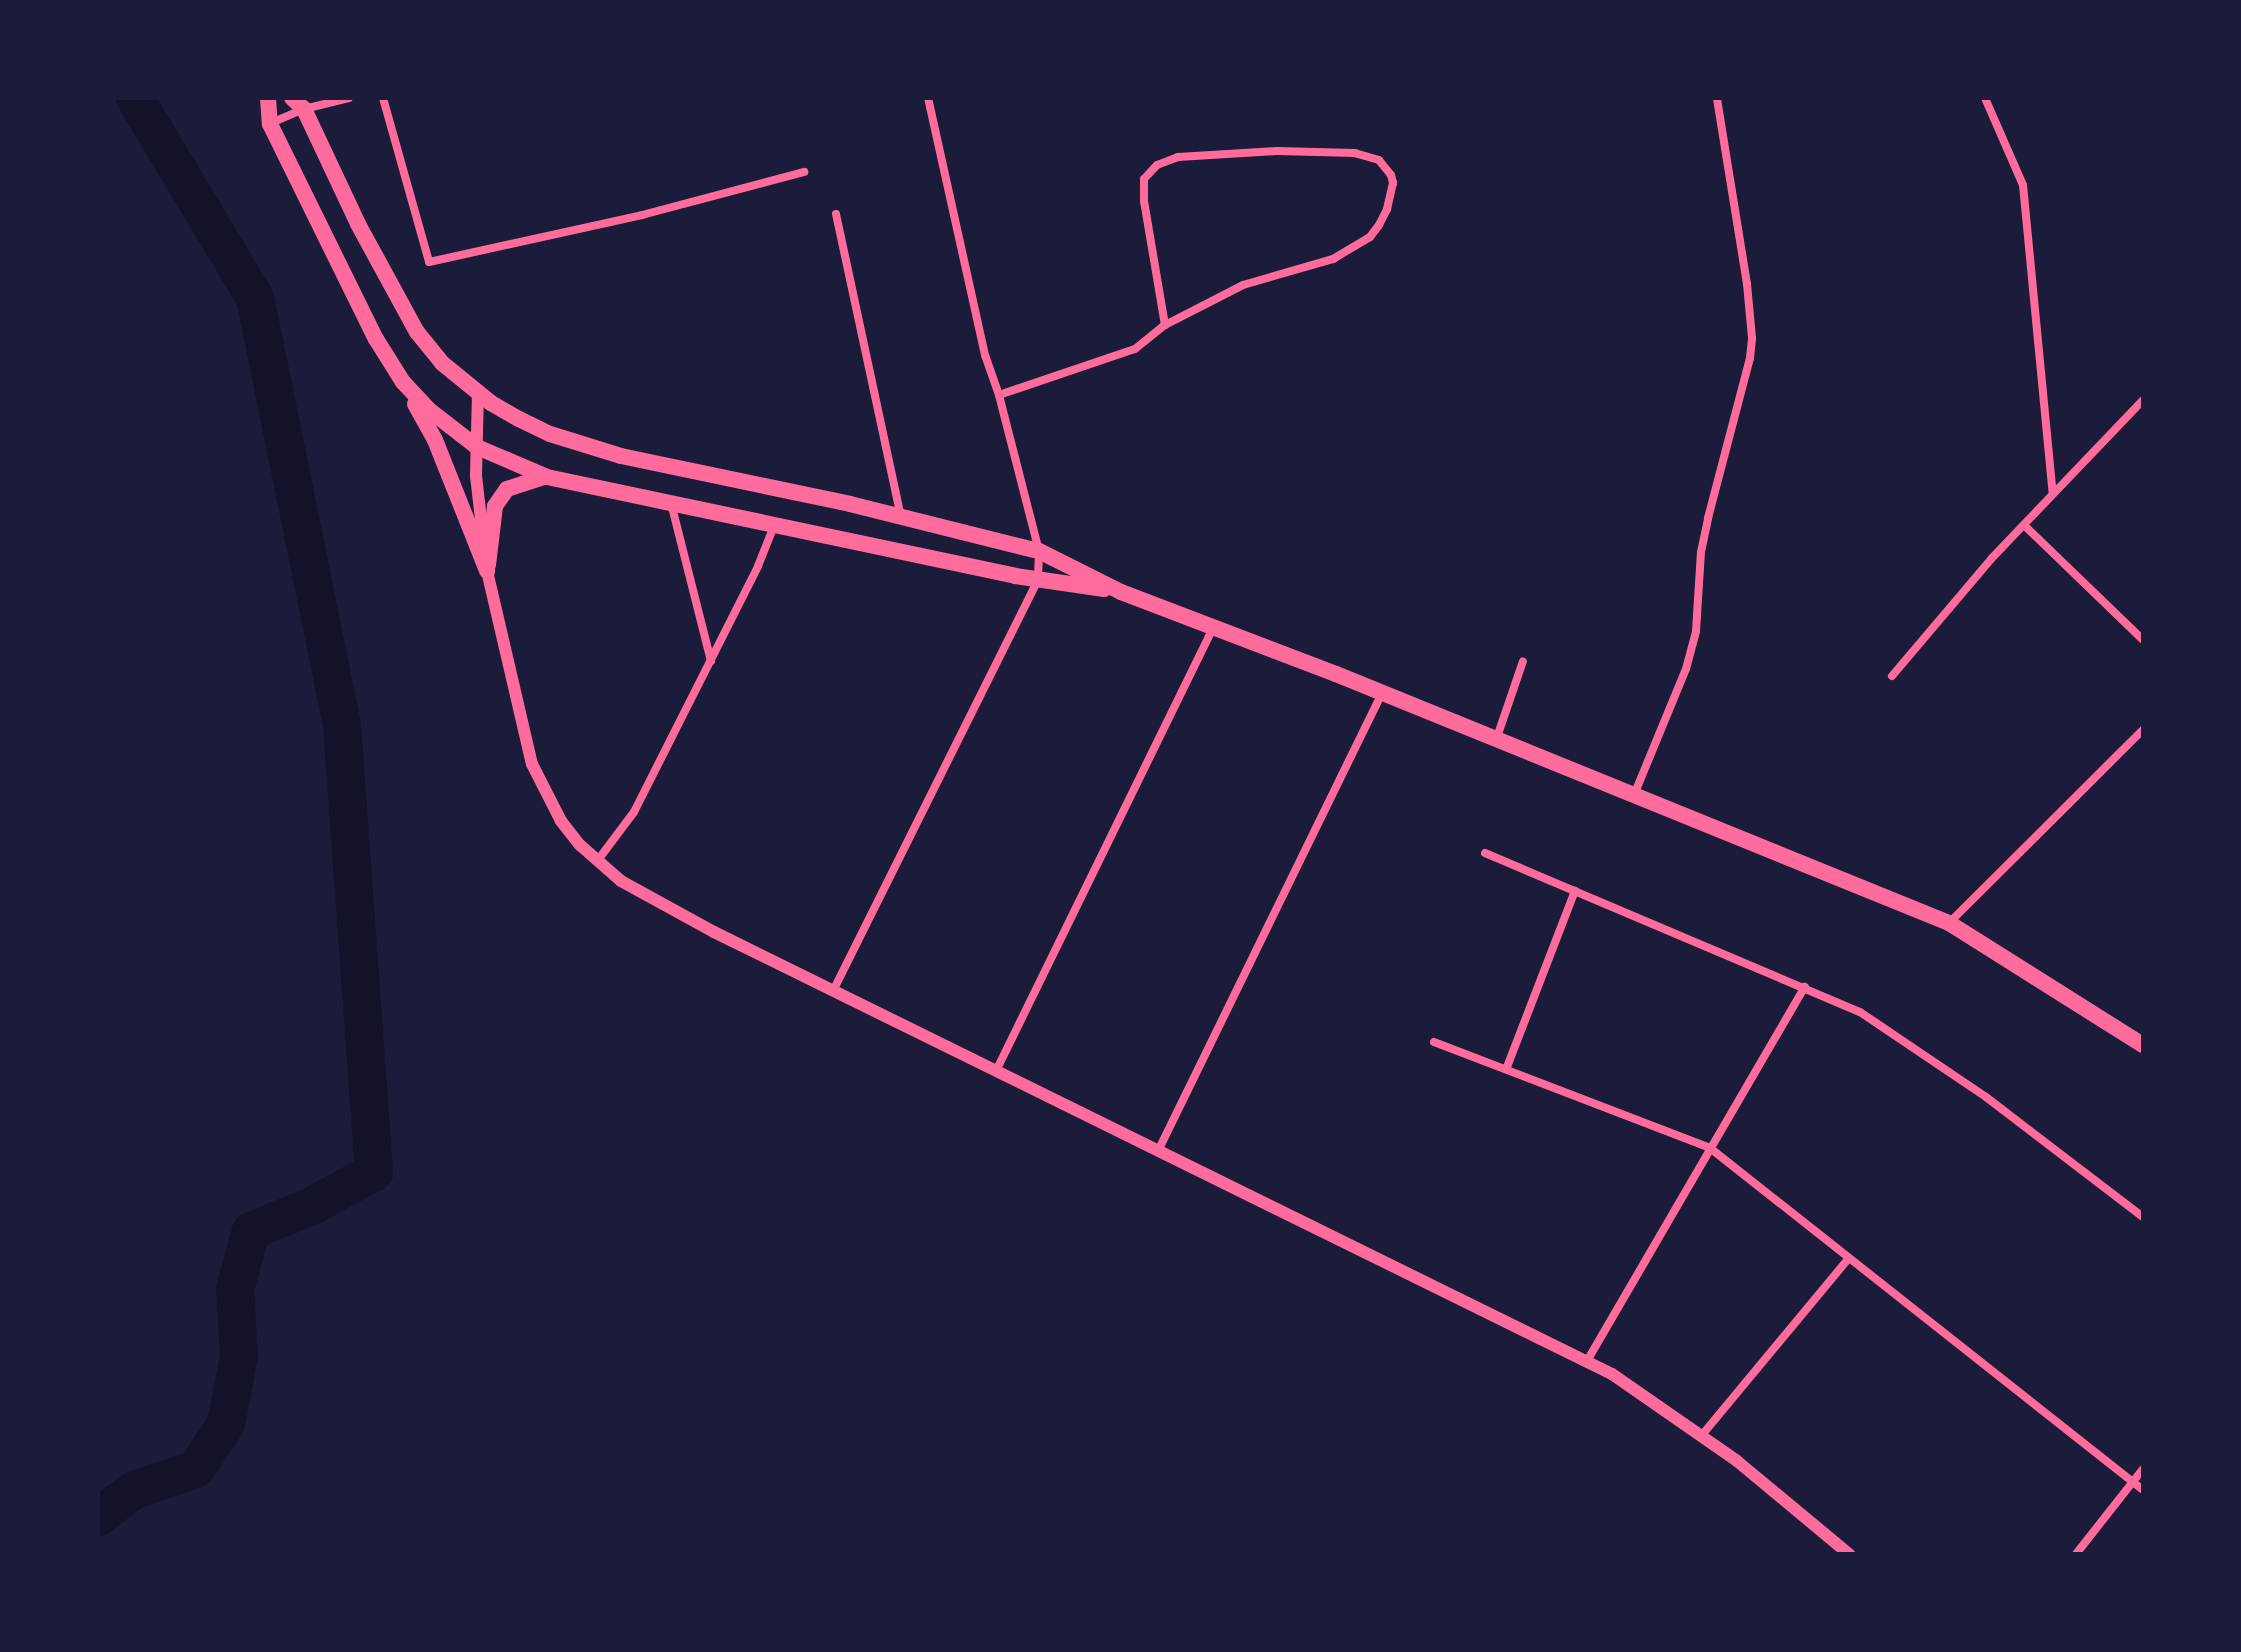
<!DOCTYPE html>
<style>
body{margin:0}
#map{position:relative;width:2241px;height:1652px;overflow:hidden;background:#1b1b3a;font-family:"Open Sans",sans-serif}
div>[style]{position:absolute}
.river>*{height:38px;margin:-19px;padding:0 19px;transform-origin:19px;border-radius:19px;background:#12122b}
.minor>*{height:8px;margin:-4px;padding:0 4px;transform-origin:4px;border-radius:4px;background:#ff6b9d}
.tertiary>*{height:12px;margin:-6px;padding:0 6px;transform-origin:6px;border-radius:6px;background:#ff6b9d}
.primary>*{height:16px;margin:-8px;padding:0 8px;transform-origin:8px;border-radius:8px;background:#ff6b9d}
span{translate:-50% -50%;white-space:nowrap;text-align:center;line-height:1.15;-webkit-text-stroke:7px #1b1b3a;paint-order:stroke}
.frame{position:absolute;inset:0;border:100px solid #1b1b3a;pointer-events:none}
</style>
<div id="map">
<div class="river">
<i style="left:98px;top:1517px;width:45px;rotate:-36.9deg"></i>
<i style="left:134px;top:1490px;width:65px;rotate:-18.7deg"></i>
<i style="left:196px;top:1469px;width:54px;rotate:-56.3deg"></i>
<i style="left:226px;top:1424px;width:69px;rotate:-79.2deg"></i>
<i style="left:239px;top:1356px;width:67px;rotate:-93.4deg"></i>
<i style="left:235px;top:1289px;width:60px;rotate:-74.6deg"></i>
<i style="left:251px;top:1231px;width:66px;rotate:-22.3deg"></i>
<i style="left:312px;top:1206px;width:71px;rotate:-28.7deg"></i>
<i style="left:374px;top:1172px;width:448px;rotate:-94.1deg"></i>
<i style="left:342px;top:725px;width:436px;rotate:-101.5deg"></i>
<i style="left:255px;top:298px;width:233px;rotate:-121deg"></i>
</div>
<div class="minor">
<i style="left:383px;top:98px;width:170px;rotate:74.3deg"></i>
<i style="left:429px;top:262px;width:218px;rotate:-12.4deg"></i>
<i style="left:642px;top:215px;width:168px;rotate:-14.9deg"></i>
<i style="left:1985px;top:98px;width:95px;rotate:66.4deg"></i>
<i style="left:2023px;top:185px;width:310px;rotate:84.5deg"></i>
<i style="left:271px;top:123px;width:36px;rotate:-23deg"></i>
<i style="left:304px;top:109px;width:46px;rotate:-13.7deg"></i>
<i style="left:836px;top:214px;width:309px;rotate:77.9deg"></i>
<i style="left:999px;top:395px;width:144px;rotate:-18.7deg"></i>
<i style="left:1135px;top:349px;width:38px;rotate:-39deg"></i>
<i style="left:1165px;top:325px;width:88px;rotate:-27.1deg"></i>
<i style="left:1243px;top:285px;width:94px;rotate:-16.1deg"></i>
<i style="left:1333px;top:259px;width:43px;rotate:-30.7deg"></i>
<i style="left:1370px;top:237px;width:15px;rotate:-53deg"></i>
<i style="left:1379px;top:225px;width:18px;rotate:-63deg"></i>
<i style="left:1387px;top:209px;width:27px;rotate:-77deg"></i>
<i style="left:1393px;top:183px;width:8px;rotate:-104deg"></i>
<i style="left:1391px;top:175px;width:19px;rotate:-129deg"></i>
<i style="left:1379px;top:160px;width:25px;rotate:-164deg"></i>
<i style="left:1355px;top:153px;width:78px;rotate:-178.5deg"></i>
<i style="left:1277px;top:151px;width:99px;rotate:176.5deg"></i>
<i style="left:1178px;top:157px;width:22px;rotate:159deg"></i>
<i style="left:1157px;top:165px;width:19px;rotate:133deg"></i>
<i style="left:1144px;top:179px;width:22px;rotate:90deg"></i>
<i style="left:1144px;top:201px;width:126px;rotate:80.4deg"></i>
<i style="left:671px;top:503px;width:163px;rotate:75.8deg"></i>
<i style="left:2025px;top:526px;width:164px;rotate:44deg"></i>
<i style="left:1892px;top:676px;width:155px;rotate:-49.7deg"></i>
<i style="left:1992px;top:558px;width:219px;rotate:-46.3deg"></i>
<i style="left:1496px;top:740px;width:83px;rotate:-71.1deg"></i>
<i style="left:1634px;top:795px;width:136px;rotate:-67.6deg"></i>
<i style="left:1686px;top:669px;width:39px;rotate:-75deg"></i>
<i style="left:1696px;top:631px;width:79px;rotate:-86.4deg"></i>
<i style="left:1701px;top:552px;width:35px;rotate:-78deg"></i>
<i style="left:1708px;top:518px;width:165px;rotate:-75.3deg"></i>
<i style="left:1750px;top:358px;width:20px;rotate:-84deg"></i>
<i style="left:1752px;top:338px;width:54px;rotate:-95.3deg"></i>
<i style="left:1747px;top:284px;width:188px;rotate:-99.2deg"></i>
<i style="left:1485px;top:853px;width:407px;rotate:23deg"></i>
<i style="left:1860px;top:1012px;width:152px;rotate:34deg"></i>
<i style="left:1986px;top:1097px;width:198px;rotate:37.4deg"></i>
<i style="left:598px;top:860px;width:60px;rotate:-53.1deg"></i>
<i style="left:634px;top:812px;width:275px;rotate:-63.2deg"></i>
<i style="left:758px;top:566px;width:43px;rotate:-68.2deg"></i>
<i style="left:1950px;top:922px;width:272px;rotate:-44.9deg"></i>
<i style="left:834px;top:989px;width:458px;rotate:-63.5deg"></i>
<i style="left:1038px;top:579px;width:28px;rotate:-88deg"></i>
<i style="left:1039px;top:551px;width:161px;rotate:-104.4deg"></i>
<i style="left:999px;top:395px;width:42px;rotate:-109.3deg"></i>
<i style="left:985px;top:355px;width:263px;rotate:-102.5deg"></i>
<i style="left:1434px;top:1042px;width:296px;rotate:21deg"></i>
<i style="left:1710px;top:1148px;width:552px;rotate:38.3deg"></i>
<i style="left:1507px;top:1067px;width:189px;rotate:-68.9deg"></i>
<i style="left:996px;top:1071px;width:493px;rotate:-63.9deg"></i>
<i style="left:1159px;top:1149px;width:508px;rotate:-63.94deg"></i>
<i style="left:1587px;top:1361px;width:433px;rotate:-59.8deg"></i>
<i style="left:1702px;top:1435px;width:230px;rotate:-50.3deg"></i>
<i style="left:2076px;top:1554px;width:108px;rotate:-51.8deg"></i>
</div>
<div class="tertiary">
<i style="left:478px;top:392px;width:84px;rotate:91.4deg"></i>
<i style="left:476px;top:476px;width:96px;rotate:83.4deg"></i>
<i style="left:487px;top:571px;width:198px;rotate:76.9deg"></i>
<i style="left:532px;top:764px;width:64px;rotate:63deg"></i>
<i style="left:561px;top:821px;width:31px;rotate:52deg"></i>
<i style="left:580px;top:845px;width:55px;rotate:41.3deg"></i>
<i style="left:621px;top:881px;width:106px;rotate:28.7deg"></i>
<i style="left:714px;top:932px;width:1001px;rotate:26.21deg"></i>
<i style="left:1612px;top:1374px;width:152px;rotate:34.8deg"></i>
<i style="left:1737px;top:1461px;width:146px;rotate:39.7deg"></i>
</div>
<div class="primary">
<i style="left:268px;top:98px;width:26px;rotate:86deg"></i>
<i style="left:270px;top:124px;width:240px;rotate:63.8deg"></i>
<i style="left:376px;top:339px;width:51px;rotate:57.9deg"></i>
<i style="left:403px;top:382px;width:37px;rotate:47deg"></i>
<i style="left:428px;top:409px;width:62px;rotate:37.8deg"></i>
<i style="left:477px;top:447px;width:76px;rotate:23.2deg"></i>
<i style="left:547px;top:477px;width:478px;rotate:11.9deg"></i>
<i style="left:1015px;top:576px;width:90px;rotate:8.3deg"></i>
<i style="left:292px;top:98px;width:16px;rotate:43deg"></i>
<i style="left:304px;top:109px;width:127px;rotate:64.8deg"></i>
<i style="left:358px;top:224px;width:123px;rotate:61.4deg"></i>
<i style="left:417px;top:332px;width:40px;rotate:51deg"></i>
<i style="left:442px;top:363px;width:63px;rotate:39.2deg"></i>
<i style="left:491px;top:403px;width:32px;rotate:30deg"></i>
<i style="left:519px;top:419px;width:34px;rotate:26deg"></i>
<i style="left:550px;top:434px;width:74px;rotate:17.2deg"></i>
<i style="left:621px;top:456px;width:234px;rotate:11.8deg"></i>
<i style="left:850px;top:504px;width:195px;rotate:14deg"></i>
<i style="left:1039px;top:551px;width:92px;rotate:26.6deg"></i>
<i style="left:1121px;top:592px;width:230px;rotate:20.9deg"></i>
<i style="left:1336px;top:674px;width:662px;rotate:22.11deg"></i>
<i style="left:1949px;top:923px;width:229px;rotate:32.2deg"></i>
<i style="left:415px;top:404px;width:41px;rotate:60.9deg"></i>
<i style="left:435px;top:440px;width:141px;rotate:68.3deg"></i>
<i style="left:488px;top:565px;width:59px;rotate:-83.2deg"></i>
<i style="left:495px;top:506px;width:21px;rotate:-55deg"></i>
<i style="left:507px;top:489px;width:40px;rotate:-18deg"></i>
</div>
<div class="frame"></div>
</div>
